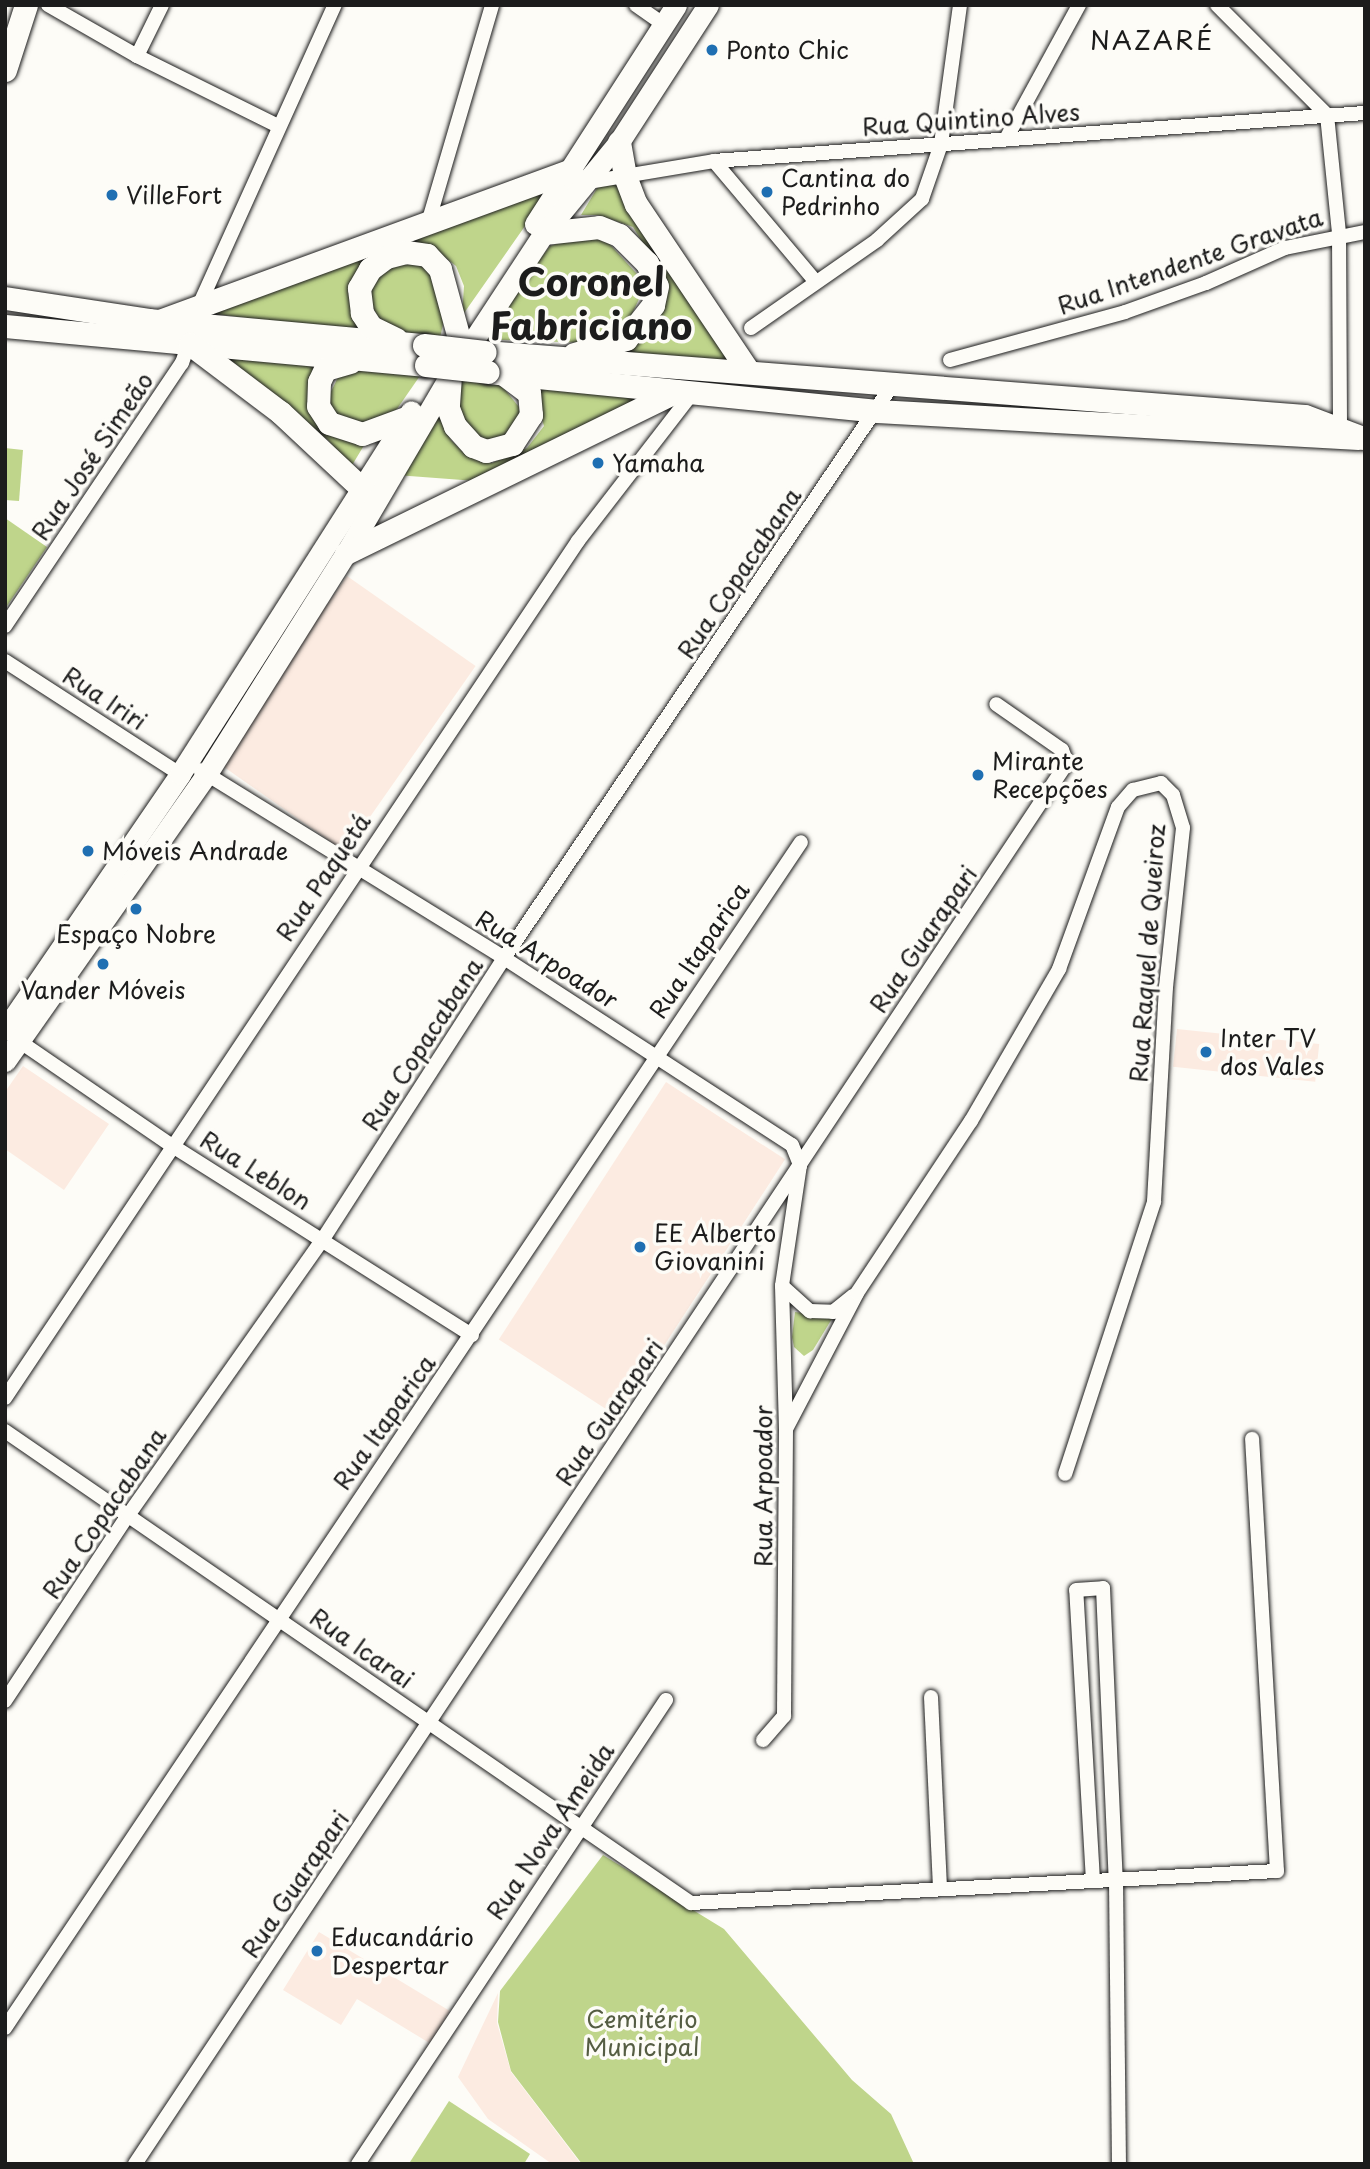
<!DOCTYPE html>
<meta charset="utf-8">
<style>
body{margin:0}
#map{position:relative;width:1370px;height:2169px;overflow:hidden;background:#fdfcf7;font-family:"Playpen Sans",sans-serif}
div>[style]{position:absolute}
.built>*{inset:0;background:#fcebe1;transform-origin:0 0}
.green>*{inset:0;background:#bfd58b}
.roads{filter:drop-shadow(0 0 2px #1c1c1c) drop-shadow(0 0 2px #1c1c1c)}
.street>*{height:14px;margin:-7px;padding:0 7px;transform-origin:7px;border-radius:7px;background:#fdfcf7}
.secondary>*{height:21px;margin:-10.5px;padding:0 10.5px;transform-origin:10.5px;border-radius:10.5px;background:#fdfcf7}
.primary>*{height:23px;margin:-11.5px;padding:0 11.5px;transform-origin:11.5px;border-radius:11.5px;background:#fdfcf7}
.bridges{filter:drop-shadow(0 0 2px #1c1c1c) drop-shadow(0 0 2px #1c1c1c)}
.primary-bridge>*{height:23px;margin:-11.5px;padding:0 11.5px;transform-origin:11.5px;border-radius:11.5px;background:#fdfcf7}
.dots>*{width:19px;height:19px;translate:-50% -50%;box-sizing:border-box;border:4px solid #fdfcf7;border-radius:50%}
span{translate:-50% -50%;white-space:nowrap;text-align:center;line-height:1.15;-webkit-text-stroke:7px #fdfcf7;paint-order:stroke}
.poi-label{font-size:24px;color:#1c1c1c}
.left{translate:0 -50%;text-align:left}
.street-label{font-size:24px;color:#1c1c1c}
.park-label{font-size:24px;color:#555d43}
.neighbourhood-label{font-size:26px;color:#1c1c1c;letter-spacing:2px}
.town-label{font-size:38px;color:#1c1c1c;font-weight:700}
.frame{position:absolute;inset:0;border:7px solid #1c1c1c;pointer-events:none}
</style>
<div id="map">
<div class="built">
<i style="left:347px;top:576px;width:157px;height:227px;rotate:35deg"></i>
<i style="left:1177px;top:1029px;width:143px;height:38px;rotate:6deg"></i>
<i style="clip-path:polygon(23px 1066px,109px 1124px,64px 1190px,5px 1149px,5px 1092px)"></i>
<i style="left:666px;top:1082px;width:142px;height:307px;rotate:33deg"></i>
<i style="clip-path:polygon(319px 1932px,450px 2011px,431px 2044px,357px 1999px,341px 2025px,283px 1990px)"></i>
<i style="clip-path:polygon(498px 1993px,497px 2023px,511px 2072px,581px 2164px,552px 2164px,488px 2119px,458px 2077px)"></i>
</div>
<div class="green">
<i style="clip-path:polygon(558px 179px,462px 316px,464px 286px,456px 266px,429px 245px,363px 262px,368px 334px,201px 312px)"></i>
<i style="clip-path:polygon(622px 181px,733px 366px,614px 354px,641px 334px,649px 253px,633px 227px,598px 215px,581px 215px,599px 185px)"></i>
<i style="clip-path:polygon(582px 236px,605px 239px,637px 274px,639px 299px,626px 327px,588px 343px,479px 339px,550px 246px)"></i>
<i style="clip-path:polygon(401px 259px,430px 268px,447px 306px,440px 338px,406px 335px,383px 324px,369px 302px,372px 282px)"></i>
<i style="clip-path:polygon(222px 353px,321px 360px,334px 436px,366px 442px,351px 467px,328px 440px)"></i>
<i style="clip-path:polygon(356px 364px,424px 370px,397px 409px,369px 429px,336px 423px,327px 400px,340px 373px)"></i>
<i style="clip-path:polygon(460px 371px,478px 373px,502px 386px,519px 407px,522px 423px,510px 443px,472px 442px,454px 403px)"></i>
<i style="clip-path:polygon(528px 375px,652px 391px,476px 481px,396px 475px,436px 408px,451px 440px,468px 457px,492px 463px,527px 448px,544px 426px)"></i>
<i style="clip-path:polygon(5px 448px,23px 450px,19px 501px,5px 500px)"></i>
<i style="clip-path:polygon(5px 518px,47px 547px,5px 609px)"></i>
<i style="clip-path:polygon(795px 1312px,833px 1317px,813px 1350px,804px 1356px,794px 1347px,792px 1337px)"></i>
<i style="clip-path:polygon(603px 1855px,724px 1929px,852px 2080px,891px 2114px,914px 2164px,582px 2164px,511px 2071px,498px 2022px,500px 1991px)"></i>
<i style="clip-path:polygon(449px 2101px,530px 2154px,524px 2164px,410px 2162px)"></i>
</div>
<div class="roads">
<div class="street">
<i style="left:48px;top:5px;width:103px;rotate:29.8deg"></i>
<i style="left:137px;top:56px;width:157px;rotate:26.4deg"></i>
<i style="left:636px;top:5px;width:33px;rotate:35deg"></i>
<i style="left:1217px;top:5px;width:156px;rotate:45deg"></i>
<i style="left:1327px;top:115px;width:120px;rotate:84.2deg"></i>
<i style="left:1339px;top:234px;width:203px;rotate:89.7deg"></i>
<i style="left:137px;top:56px;width:57px;rotate:-63.9deg"></i>
<i style="left:1006px;top:139px;width:153px;rotate:-61.4deg"></i>
<i style="left:714px;top:161px;width:157px;rotate:49.9deg"></i>
<i style="left:583px;top:183px;width:133px;rotate:-9.5deg"></i>
<i style="left:714px;top:161px;width:653px;rotate:-4.22deg"></i>
<i style="left:428px;top:223px;width:227px;rotate:-73.6deg"></i>
<i style="left:197px;top:310px;width:335px;rotate:-65.7deg"></i>
<i style="left:751px;top:328px;width:154px;rotate:-34.9deg"></i>
<i style="left:877px;top:240px;width:61px;rotate:-42.3deg"></i>
<i style="left:922px;top:199px;width:58px;rotate:-70.9deg"></i>
<i style="left:941px;top:144px;width:140px;rotate:-82.2deg"></i>
<i style="left:950px;top:360px;width:181px;rotate:-15.3deg"></i>
<i style="left:1125px;top:312px;width:86px;rotate:-19.7deg"></i>
<i style="left:1206px;top:283px;width:86px;rotate:-23.9deg"></i>
<i style="left:1285px;top:248px;width:82px;rotate:-11.3deg"></i>
<i style="left:5px;top:626px;width:317px;rotate:-56.1deg"></i>
<i style="left:182px;top:363px;width:28px;rotate:-71deg"></i>
<i style="left:5px;top:661px;width:208px;rotate:32.9deg"></i>
<i style="left:200px;top:770px;width:357px;rotate:31.7deg"></i>
<i style="left:504px;top:958px;width:343px;rotate:33deg"></i>
<i style="left:792px;top:1145px;width:22px;rotate:68deg"></i>
<i style="left:800px;top:1165px;width:122px;rotate:98.5deg"></i>
<i style="left:782px;top:1286px;width:143px;rotate:88.4deg"></i>
<i style="left:786px;top:1429px;width:287px;rotate:90.4deg"></i>
<i style="left:784px;top:1716px;width:32px;rotate:131deg"></i>
<i style="left:19px;top:1041px;width:184px;rotate:34.4deg"></i>
<i style="left:171px;top:1145px;width:356px;rotate:32.3deg"></i>
<i style="left:782px;top:1286px;width:38px;rotate:42deg"></i>
<i style="left:810px;top:1311px;width:23px;rotate:2deg"></i>
<i style="left:833px;top:1312px;width:26px;rotate:-39deg"></i>
<i style="left:5px;top:1398px;width:1031px;rotate:-56.23deg"></i>
<i style="left:578px;top:541px;width:188px;rotate:-52.3deg"></i>
<i style="left:786px;top:1429px;width:153px;rotate:-62.4deg"></i>
<i style="left:857px;top:1293px;width:206px;rotate:-56.5deg"></i>
<i style="left:971px;top:1121px;width:176px;rotate:-59.9deg"></i>
<i style="left:1059px;top:969px;width:172px;rotate:-70deg"></i>
<i style="left:1118px;top:807px;width:23px;rotate:-49deg"></i>
<i style="left:1133px;top:790px;width:29px;rotate:-14deg"></i>
<i style="left:1161px;top:783px;width:17px;rotate:45deg"></i>
<i style="left:1173px;top:795px;width:34px;rotate:73deg"></i>
<i style="left:1183px;top:828px;width:160px;rotate:96.1deg"></i>
<i style="left:1166px;top:987px;width:215px;rotate:93.2deg"></i>
<i style="left:1154px;top:1202px;width:286px;rotate:108.1deg"></i>
<i style="left:5px;top:1431px;width:833px;rotate:34.53deg"></i>
<i style="left:691px;top:1903px;width:587px;rotate:-3.13deg"></i>
<i style="left:1277px;top:1871px;width:433px;rotate:-93.3deg"></i>
<i style="left:931px;top:1697px;width:192px;rotate:87.3deg"></i>
<i style="left:5px;top:1701px;width:224px;rotate:-56.5deg"></i>
<i style="left:129px;top:1514px;width:337px;rotate:-54.8deg"></i>
<i style="left:323px;top:1239px;width:334px;rotate:-57.2deg"></i>
<i style="left:504px;top:958px;width:697px;rotate:-55.88deg"></i>
<i style="left:1093px;top:1881px;width:291px;rotate:-93.3deg"></i>
<i style="left:1076px;top:1590px;width:27px;rotate:-4deg"></i>
<i style="left:1103px;top:1588px;width:292px;rotate:87.5deg"></i>
<i style="left:1116px;top:1880px;width:284px;rotate:89.4deg"></i>
<i style="left:5px;top:2028px;width:1428px;rotate:-56.13deg"></i>
<i style="left:135px;top:2164px;width:1683px;rotate:-56.37deg"></i>
<i style="left:1067px;top:763px;width:14px;rotate:-111deg"></i>
<i style="left:1062px;top:750px;width:80px;rotate:-145.1deg"></i>
<i style="left:358px;top:2164px;width:557px;rotate:-56.42deg"></i>
</div>
<div class="secondary">
<i style="left:535px;top:224px;width:260px;rotate:-57.2deg"></i>
<i style="left:5px;top:1030px;width:310px;rotate:-55.6deg"></i>
<i style="left:180px;top:774px;width:430px;rotate:-57.5deg"></i>
<i style="left:5px;top:1061px;width:350px;rotate:-54.9deg"></i>
<i style="left:206px;top:775px;width:262px;rotate:-57.8deg"></i>
<i style="left:346px;top:553px;width:205px;rotate:-59.6deg"></i>
<i style="left:450px;top:376px;width:171px;rotate:-56.7deg"></i>
<i style="left:544px;top:233px;width:118px;rotate:-50.5deg"></i>
<i style="left:619px;top:142px;width:163px;rotate:-57deg"></i>
</div>
<div class="primary">
<i style="left:5px;top:70px;width:68px;rotate:-72.1deg"></i>
<i style="left:619px;top:142px;width:35px;rotate:80deg"></i>
<i style="left:625px;top:176px;width:30px;rotate:69deg"></i>
<i style="left:636px;top:204px;width:202px;rotate:56.1deg"></i>
<i style="left:544px;top:233px;width:55px;rotate:-6.2deg"></i>
<i style="left:599px;top:227px;width:22px;rotate:22deg"></i>
<i style="left:619px;top:235px;width:40px;rotate:45deg"></i>
<i style="left:647px;top:263px;width:25px;rotate:67deg"></i>
<i style="left:657px;top:286px;width:19px;rotate:102deg"></i>
<i style="left:653px;top:305px;width:43px;rotate:128.5deg"></i>
<i style="left:626px;top:339px;width:54px;rotate:163.9deg"></i>
<i style="left:5px;top:298px;width:145px;rotate:8.7deg"></i>
<i style="left:148px;top:320px;width:277px;rotate:5.2deg"></i>
<i style="left:162px;top:320px;width:436px;rotate:-20.1deg"></i>
<i style="left:5px;top:326px;width:423px;rotate:5.3deg"></i>
<i style="left:396px;top:339px;width:28px;rotate:-154deg"></i>
<i style="left:371px;top:327px;width:17px;rotate:-123deg"></i>
<i style="left:362px;top:313px;width:25px;rotate:-97deg"></i>
<i style="left:359px;top:288px;width:22px;rotate:-60deg"></i>
<i style="left:370px;top:269px;width:20px;rotate:-37deg"></i>
<i style="left:386px;top:257px;width:21px;rotate:-14deg"></i>
<i style="left:406px;top:252px;width:21px;rotate:8deg"></i>
<i style="left:427px;top:255px;width:19px;rotate:47deg"></i>
<i style="left:440px;top:269px;width:76px;rotate:74.7deg"></i>
<i style="left:190px;top:344px;width:113px;rotate:37.1deg"></i>
<i style="left:280px;top:412px;width:108px;rotate:43.1deg"></i>
<i style="left:485px;top:352px;width:822px;rotate:4.46deg"></i>
<i style="left:1305px;top:416px;width:62px;rotate:20.8deg"></i>
<i style="left:350px;top:362px;width:26px;rotate:164deg"></i>
<i style="left:325px;top:369px;width:14px;rotate:115deg"></i>
<i style="left:319px;top:382px;width:24px;rotate:92deg"></i>
<i style="left:318px;top:406px;width:20px;rotate:57deg"></i>
<i style="left:329px;top:423px;width:35px;rotate:18deg"></i>
<i style="left:362px;top:434px;width:47px;rotate:-20deg"></i>
<i style="left:488px;top:372px;width:391px;rotate:5.7deg"></i>
<i style="left:877px;top:411px;width:482px;rotate:3.2deg"></i>
<i style="left:450px;top:376px;width:32px;rotate:94deg"></i>
<i style="left:448px;top:408px;width:19px;rotate:69deg"></i>
<i style="left:455px;top:426px;width:27px;rotate:48deg"></i>
<i style="left:473px;top:446px;width:14px;rotate:21deg"></i>
<i style="left:486px;top:451px;width:27px;rotate:-15deg"></i>
<i style="left:512px;top:444px;width:35px;rotate:-57deg"></i>
<i style="left:531px;top:415px;width:22px;rotate:-95deg"></i>
<i style="left:529px;top:393px;width:30px;rotate:-143deg"></i>
<i style="left:346px;top:553px;width:368px;rotate:-26.1deg"></i>
</div>
</div>
<div class="bridges">
<div class="primary-bridge">
<i style="left:424px;top:345px;width:61px;rotate:6.5deg"></i>
<i style="left:426px;top:365px;width:62px;rotate:6.4deg"></i>
</div>
</div>
<div class="dots">
<i style="left:712px;top:50px;background:#1f6fb2"></i>
<i style="left:767px;top:192px;background:#1f6fb2"></i>
<i style="left:112px;top:195px;background:#1f6fb2"></i>
<i style="left:598px;top:463px;background:#1f6fb2"></i>
<i style="left:978px;top:775px;background:#1f6fb2"></i>
<i style="left:88px;top:851px;background:#1f6fb2"></i>
<i style="left:136px;top:909px;background:#1f6fb2"></i>
<i style="left:103px;top:964px;background:#1f6fb2"></i>
<i style="left:1206px;top:1052px;background:#1f6fb2"></i>
<i style="left:640px;top:1247px;background:#1f6fb2"></i>
<i style="left:317px;top:1951px;background:#1f6fb2"></i>
</div>
<div class="poi-label">
<span class="left" style="left:726px;top:50px">Ponto Chic</span>
<span class="left" style="left:781px;top:192px">Cantina do<br>Pedrinho</span>
<span class="left" style="left:126px;top:195px">VilleFort</span>
<span class="left" style="left:612px;top:463px">Yamaha</span>
<span class="left" style="left:992px;top:775px">Mirante<br>Recepções</span>
<span class="left" style="left:102px;top:851px">Móveis Andrade</span>
<span style="left:136px;top:934px">Espaço Nobre</span>
<span style="left:103px;top:990px">Vander Móveis</span>
<span class="left" style="left:1220px;top:1052px">Inter TV<br>dos Vales</span>
<span class="left" style="left:654px;top:1247px">EE Alberto<br>Giovanini</span>
<span class="left" style="left:331px;top:1951px">Educandário<br>Despertar</span>
</div>
<div class="street-label">
<span style="left:971px;top:119px;rotate:-4deg">Rua Quintino Alves</span>
<span style="left:1190px;top:261px;rotate:-19deg">Rua Intendente Gravata</span>
<span style="left:92px;top:456px;rotate:-56deg">Rua José Simeão</span>
<span style="left:739px;top:573px;rotate:-56deg">Rua Copacabana</span>
<span style="left:105px;top:698px;rotate:33deg">Rua Iriri</span>
<span style="left:323px;top:877px;rotate:-56deg">Rua Paquetá</span>
<span style="left:923px;top:939px;rotate:-56deg">Rua Guarapari</span>
<span style="left:699px;top:950px;rotate:-56deg">Rua Itaparica</span>
<span style="left:1147px;top:953px;rotate:-86deg">Rua Raquel de Queiroz</span>
<span style="left:547px;top:959px;rotate:32deg">Rua Arpoador</span>
<span style="left:422px;top:1044px;rotate:-57deg">Rua Copacabana</span>
<span style="left:256px;top:1170px;rotate:32deg">Rua Leblon</span>
<span style="left:609px;top:1412px;rotate:-56deg">Rua Guarapari</span>
<span style="left:384px;top:1422px;rotate:-55deg">Rua Itaparica</span>
<span style="left:763px;top:1486px;rotate:-90deg">Rua Arpoador</span>
<span style="left:104px;top:1513px;rotate:-56deg">Rua Copacabana</span>
<span style="left:362px;top:1648px;rotate:35deg">Rua Icarai</span>
<span style="left:550px;top:1831px;rotate:-56deg">Rua Nova Ameida</span>
<span style="left:295px;top:1884px;rotate:-56deg">Rua Guarapari</span>
</div>
<div class="park-label">
<span style="left:642px;top:2033px">Cemitério<br>Municipal</span>
</div>
<div class="neighbourhood-label">
<span style="left:1152px;top:40px">NAZARÉ</span>
</div>
<div class="town-label">
<span style="left:591px;top:303px">Coronel<br>Fabriciano</span>
</div>
<div class="frame"></div>
</div>
